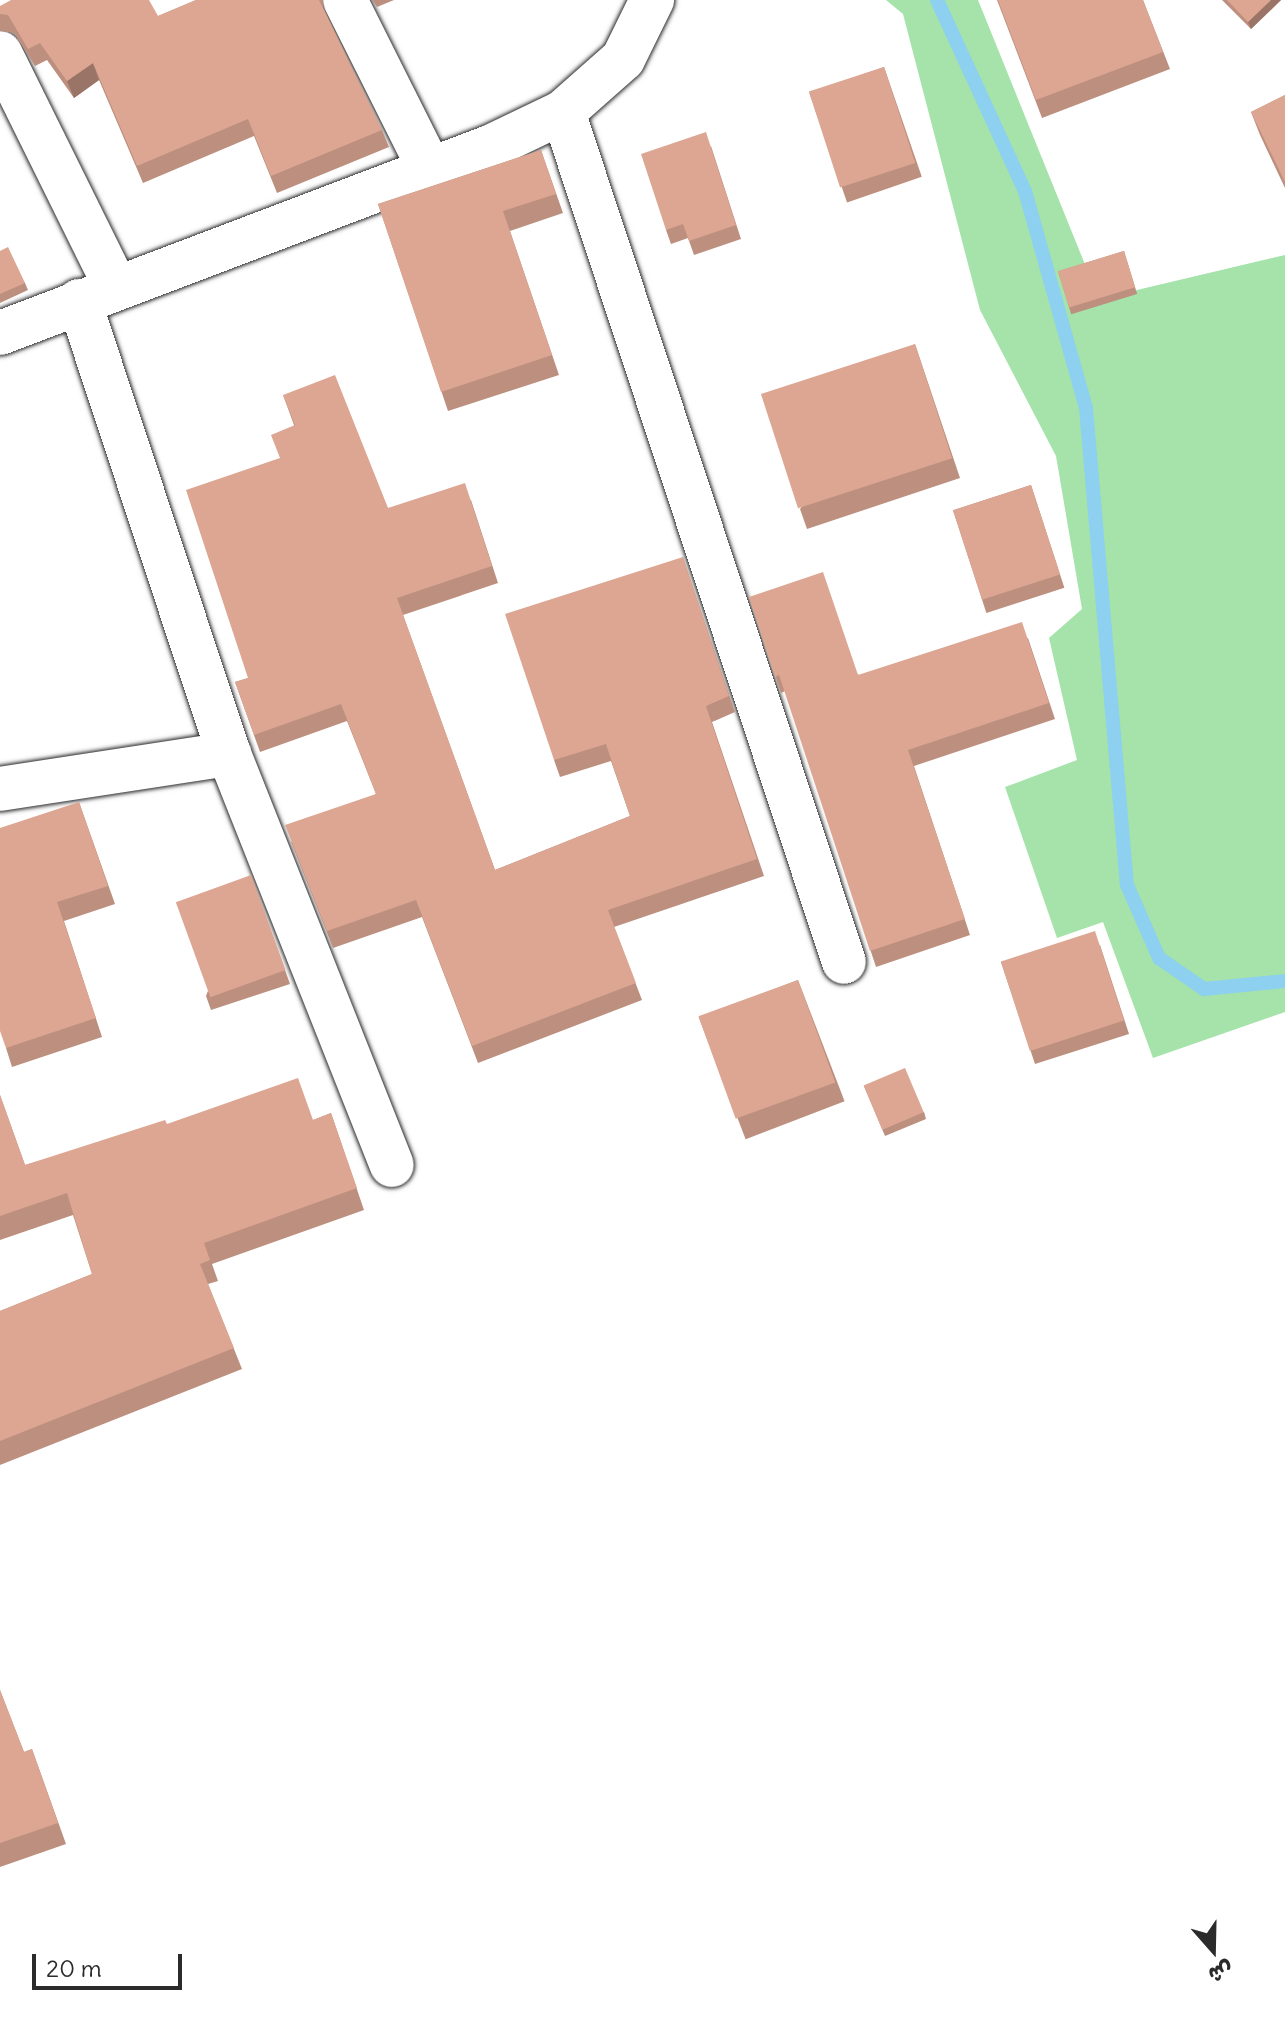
<!DOCTYPE html>
<meta charset="utf-8">
<style>
body{margin:0}
#map{position:relative;width:1285px;height:2022px;overflow:hidden;background:#fff;font-family:Delius,"Playpen Sans Arabic",sans-serif}
div>[style]{position:absolute}
.green>*{inset:0;background:#a5e3aa}
.stream>*{height:14px;margin:-7px;padding:0 7px;transform-origin:7px;border-radius:7px;background:#8dd0ef}
.roads{filter:drop-shadow(0 0 2px #2b2b2b) drop-shadow(0 0 2px #2b2b2b)}
.street>*{height:44px;margin:-22px;padding:0 22px;transform-origin:22px;border-radius:22px;background:#fff}
.wall>*{inset:0;background:#bd8f7e;transform-origin:0 0}
.shaded-wall>*{inset:0;background:#9a7467}
.building>*{inset:0;background:#dca693;transform-origin:0 0}
span{translate:-50% -50%;white-space:nowrap;text-align:center;line-height:1.15;-webkit-text-stroke:8px #fff;paint-order:stroke}
.north{position:absolute;left:1173px;top:1910px;width:80px;height:80px;-webkit-text-stroke:6px #fff;paint-order:stroke;rotate:160deg;font-size:22px;font-weight:700;line-height:32px;text-align:center;color:#2b2b2b}
.north::after{content:'';display:block;margin:auto;width:28px;height:36px;background:#2b2b2b;clip-path:polygon(50% 0,100% 100%,50% 72%,0 100%)}
.scale{position:absolute;left:32px;top:1954px;width:150px;height:36px;box-sizing:border-box;border:4px solid #2b2b2b;border-top:0;padding-left:10px;font-size:24px;line-height:28px;white-space:nowrap;color:#2b2b2b;-webkit-text-stroke:6px #fff;paint-order:stroke}
</style>
<div id="map">
<div class="green">
<i style="clip-path:polygon(886px 0,978px 0,1099px 299px,1285px 255px,1285px 1012px,1153px 1058px,1103px 922px,1057px 938px,1005px 787px,1077px 760px,1049px 638px,1082px 609px,1056px 456px,980px 310px,903px 14px)"></i>
</div>
<div class="stream">
<i style="left:937px;top:0;width:210px;rotate:65.3deg"></i>
<i style="left:1025px;top:191px;width:225px;rotate:74.3deg"></i>
<i style="left:1086px;top:408px;width:479px;rotate:85.1deg"></i>
<i style="left:1127px;top:885px;width:80px;rotate:66.3deg"></i>
<i style="left:1159px;top:958px;width:55px;rotate:34.6deg"></i>
<i style="left:1204px;top:989px;width:81px;rotate:-5.6deg"></i>
</div>
<div class="roads">
<div class="street">
<i style="left:345px;top:0;width:190px;rotate:63.4deg"></i>
<i style="left:0;top:53px;width:262px;rotate:63.7deg"></i>
<i style="left:563px;top:112px;width:895px;rotate:71.71deg"></i>
<i style="left:79px;top:301px;width:477px;rotate:71.7deg"></i>
<i style="left:229px;top:754px;width:442px;rotate:68.4deg"></i>
<i style="left:0;top:333px;width:524px;rotate:-20.79deg"></i>
<i style="left:490px;top:147px;width:81px;rotate:-25.6deg"></i>
<i style="left:563px;top:112px;width:80px;rotate:-41.5deg"></i>
<i style="left:623px;top:59px;width:66px;rotate:-63.8deg"></i>
<i style="left:0;top:789px;width:232px;rotate:-8.7deg"></i>
</div>
</div>
<div class="wall">
<i style="clip-path:polygon(196px 0,323px 0,323px 7px,382px 130px,389px 147px,277px 193px,254px 136px,143px 183px,99px 80px,74px 98px,47px 60px,35px 66px,14px 33px,0 31px,0 6px,158px 16px)"></i>
<i style="clip-path:polygon(372px 0,394px 0,377px 7px)"></i>
<i style="clip-path:polygon(997px 0,1143px 0,1170px 69px,1042px 118px)"></i>
<i style="clip-path:polygon(1222px 0,1281px 0,1251px 29px)"></i>
<i style="left:884px;top:67px;width:116px;height:79px;rotate:71deg"></i>
<i style="clip-path:polygon(1285px 95px,1285px 188px,1260px 135px,1251px 112px)"></i>
<i style="clip-path:polygon(711px 146px,741px 239px,694px 255px,688px 238px,671px 244px,666px 230px)"></i>
<i style="clip-path:polygon(541px 150px,563px 213px,510px 231px,559px 375px,448px 411px,378px 204px)"></i>
<i style="clip-path:polygon(0 251px,25px 283px,28px 290px,0 303px)"></i>
<i style="left:1124px;top:251px;width:45px;height:69px;rotate:73deg"></i>
<i style="clip-path:polygon(915px 344px,960px 478px,807px 529px,800px 509px)"></i>
<i style="clip-path:polygon(283px 395px,388px 508px,471px 500px,498px 583px,403px 615px,495px 870px,630px 816px,611px 761px,560px 777px,554px 760px,683px 557px,735px 712px,712px 722px,764px 876px,614px 927px,642px 1000px,478px 1063px,422px 917px,333px 948px,291px 842px,376px 794px,347px 721px,260px 752px,235px 682px,248px 678px,280px 458px,294px 425px)"></i>
<i style="left:1031px;top:485px;width:108px;height:82px;rotate:72deg"></i>
<i style="clip-path:polygon(749px 597px,859px 675px,1028px 638px,1055px 719px,914px 766px,970px 935px,876px 967px,785px 691px,781px 693px)"></i>
<i style="clip-path:polygon(79px 802px,115px 904px,64px 921px,102px 1037px,12px 1067px,6px 1048px)"></i>
<i style="clip-path:polygon(251px 875px,290px 984px,211px 1010px,206px 996px)"></i>
<i style="clip-path:polygon(1100px 945px,1129px 1034px,1035px 1064px,1001px 962px)"></i>
<i style="left:798px;top:980px;width:130px;height:106px;rotate:69deg"></i>
<i style="clip-path:polygon(864px 1086px,924px 1112px,926px 1119px,885px 1136px)"></i>
<i style="clip-path:polygon(0 1095px,25px 1165px,167px 1124px,313px 1120px,331px 1113px,364px 1210px,212px 1264px,218px 1281px,208px 1284px,242px 1369px,0 1465px,0 1311px,92px 1274px,73px 1215px,0 1240px)"></i>
<i style="clip-path:polygon(0 1690px,24px 1752px,32px 1749px,66px 1844px,0 1867px)"></i>
</div>
<div class="shaded-wall">
<i style="clip-path:polygon(1271px 0,1281px 0,1251px 29px,1248px 22px)"></i>
<i style="clip-path:polygon(93px 63px,99px 80px,74px 98px,67px 81px)"></i>
</div>
<div class="building">
<i style="clip-path:polygon(11px 0,149px 0,158px 16px,196px 0,319px 0,382px 130px,271px 176px,248px 119px,137px 166px,93px 63px,67px 81px,40px 43px,28px 49px,8px 15px,0 14px,0 6px)"></i>
<i style="clip-path:polygon(998px 0,1143px 0,1163px 52px,1036px 100px)"></i>
<i style="clip-path:polygon(1227px 0,1271px 0,1248px 22px)"></i>
<i style="left:884px;top:67px;width:101px;height:79px;rotate:72deg"></i>
<i style="clip-path:polygon(1285px 95px,1285px 182px,1251px 112px)"></i>
<i style="clip-path:polygon(706px 132px,736px 225px,689px 241px,683px 224px,666px 230px,641px 154px)"></i>
<i style="clip-path:polygon(541px 150px,556px 194px,503px 211px,552px 355px,441px 392px,378px 204px)"></i>
<i style="clip-path:polygon(8px 247px,25px 283px,0 294px,0 251px)"></i>
<i style="left:1124px;top:251px;width:38px;height:69px;rotate:73deg"></i>
<i style="left:915px;top:344px;width:120px;height:162px;rotate:72deg"></i>
<i style="clip-path:polygon(335px 375px,388px 508px,465px 483px,492px 566px,397px 598px,495px 870px,630px 816px,606px 744px,554px 760px,505px 614px,683px 557px,729px 696px,706px 706px,757px 859px,608px 910px,636px 983px,472px 1046px,416px 900px,327px 931px,285px 825px,376px 794px,341px 704px,254px 735px,235px 682px,248px 678px,186px 490px,280px 458px,271px 435px,295px 425px,283px 395px)"></i>
<i style="left:1031px;top:485px;width:94px;height:82px;rotate:72deg"></i>
<i style="clip-path:polygon(823px 572px,858px 675px,1022px 622px,1049px 703px,908px 750px,965px 919px,870px 951px,779px 675px,775px 677px,749px 597px)"></i>
<i style="clip-path:polygon(79px 802px,108px 886px,57px 902px,96px 1018px,6px 1048px,0 1031px,0 828px)"></i>
<i style="left:251px;top:875px;width:101px;height:80px;rotate:70deg"></i>
<i style="left:1095px;top:931px;width:94px;height:99px;rotate:72deg"></i>
<i style="left:798px;top:980px;width:109px;height:106px;rotate:70deg"></i>
<i style="left:905px;top:1068px;width:48px;height:45px;rotate:67deg"></i>
<i style="clip-path:polygon(298px 1078px,313px 1120px,331px 1113px,357px 1188px,204px 1243px,210px 1260px,200px 1264px,234px 1348px,0 1441px,0 1311px,92px 1274px,67px 1193px,0 1216px,0 1095px,25px 1165px,165px 1120px,167px 1124px)"></i>
<i style="clip-path:polygon(0 1690px,24px 1752px,32px 1749px,58px 1823px,0 1843px)"></i>
</div>
<div class="north">ش</div>
<div class="scale">20 m</div>
</div>
